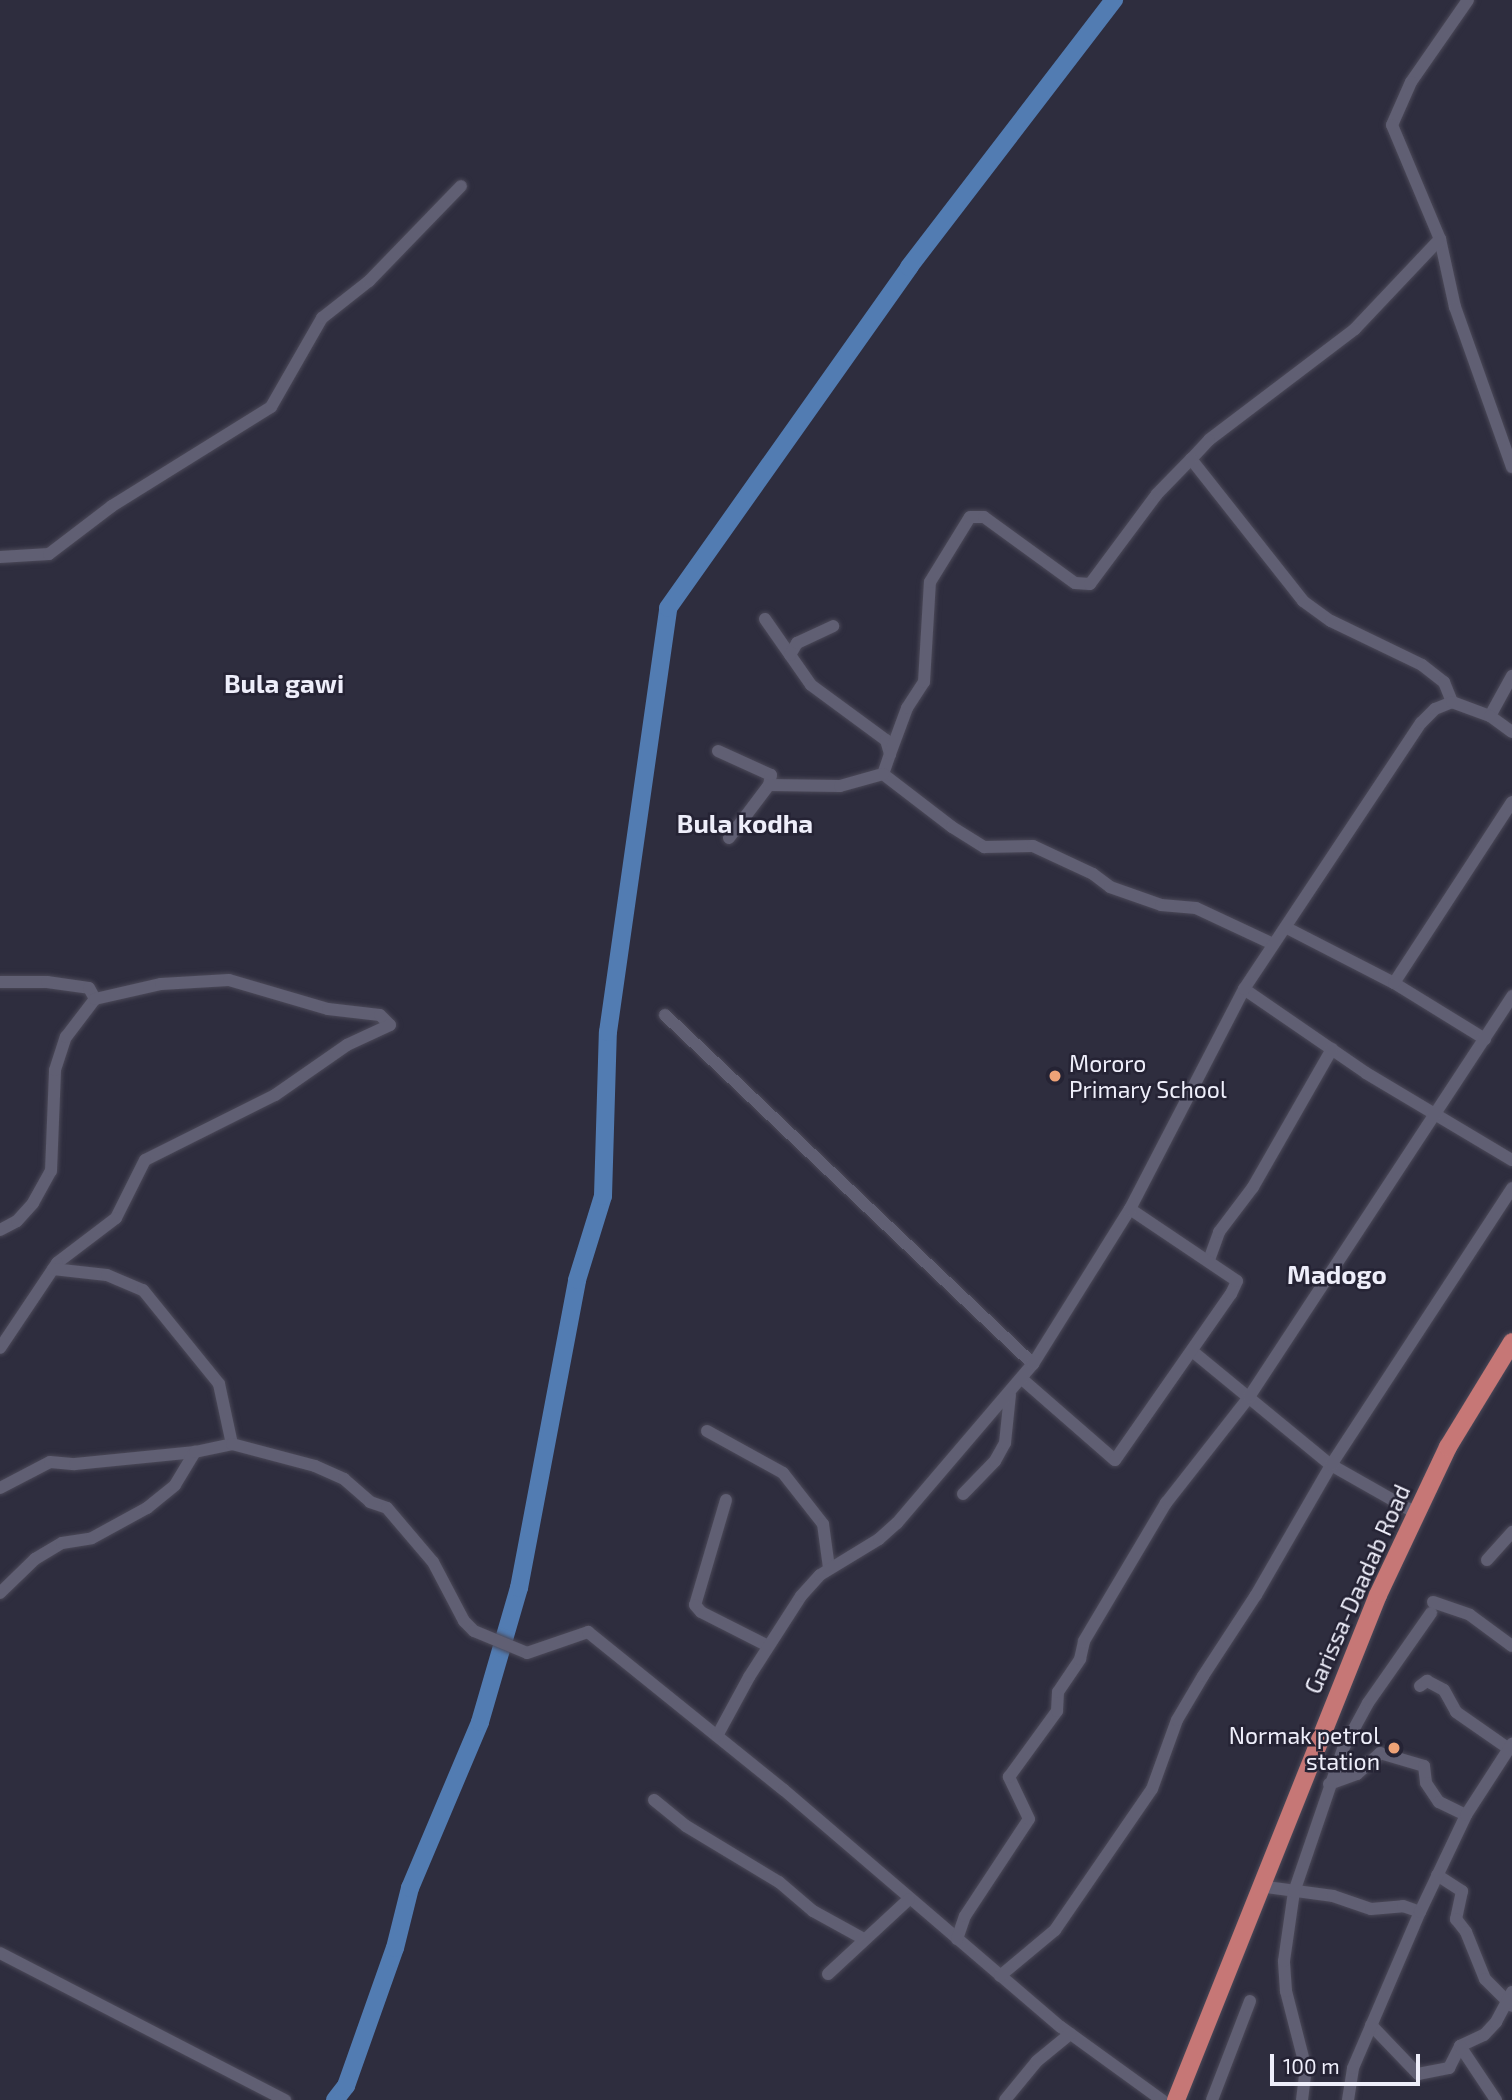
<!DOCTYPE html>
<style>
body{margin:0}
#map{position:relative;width:1512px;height:2100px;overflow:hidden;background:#2e2d3e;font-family:"Exo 2",sans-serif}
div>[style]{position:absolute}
.river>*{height:18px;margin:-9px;padding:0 9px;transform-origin:9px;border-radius:9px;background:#527cb2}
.roads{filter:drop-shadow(0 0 2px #4b4958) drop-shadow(0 0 2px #4b4958)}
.minor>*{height:12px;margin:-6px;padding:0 6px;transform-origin:6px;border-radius:6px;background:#605f73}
.highway>*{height:18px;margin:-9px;padding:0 9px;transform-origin:9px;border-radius:9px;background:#c67776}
.dots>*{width:19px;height:19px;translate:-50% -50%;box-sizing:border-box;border:4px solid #252334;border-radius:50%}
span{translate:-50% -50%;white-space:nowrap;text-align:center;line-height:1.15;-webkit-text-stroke:5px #252334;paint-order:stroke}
.poi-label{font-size:23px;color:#eeeefa}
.left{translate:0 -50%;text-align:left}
.right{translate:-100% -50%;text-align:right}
.street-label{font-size:23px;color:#eeeefa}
.quarter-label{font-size:26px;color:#eeeefa;font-weight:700}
.scale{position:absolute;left:1270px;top:2054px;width:150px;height:32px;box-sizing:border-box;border:4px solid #eeeefa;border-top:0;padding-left:9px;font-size:21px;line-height:24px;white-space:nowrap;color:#eeeefa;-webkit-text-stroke:5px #252334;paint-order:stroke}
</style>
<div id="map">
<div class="river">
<i style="left:335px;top:2100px;width:18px;rotate:-52deg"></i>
<i style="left:346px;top:2086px;width:146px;rotate:-70.5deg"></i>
<i style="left:395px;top:1948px;width:62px;rotate:-76deg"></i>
<i style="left:410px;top:1888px;width:180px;rotate:-67.1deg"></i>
<i style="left:480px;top:1722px;width:140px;rotate:-73.8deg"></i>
<i style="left:519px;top:1588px;width:313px;rotate:-79.3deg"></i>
<i style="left:577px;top:1280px;width:88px;rotate:-72.8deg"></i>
<i style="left:603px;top:1196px;width:164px;rotate:-88.3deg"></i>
<i style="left:608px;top:1032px;width:428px;rotate:-81.9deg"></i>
<i style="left:668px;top:608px;width:418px;rotate:-54.7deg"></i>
<i style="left:909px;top:267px;width:337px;rotate:-52.5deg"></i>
</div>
<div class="roads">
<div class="minor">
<i style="left:1468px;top:0;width:100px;rotate:124.8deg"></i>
<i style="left:1411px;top:82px;width:47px;rotate:113.8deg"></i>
<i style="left:1392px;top:125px;width:124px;rotate:67.2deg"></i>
<i style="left:1440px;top:239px;width:70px;rotate:77.6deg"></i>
<i style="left:1455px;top:307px;width:170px;rotate:70.4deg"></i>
<i style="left:1440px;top:239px;width:124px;rotate:133.4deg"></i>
<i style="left:1355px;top:329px;width:183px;rotate:142.8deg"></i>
<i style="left:1209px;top:440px;width:26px;rotate:133deg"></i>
<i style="left:1191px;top:459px;width:181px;rotate:51.7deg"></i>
<i style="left:1303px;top:601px;width:34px;rotate:36deg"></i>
<i style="left:1331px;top:621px;width:101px;rotate:25.8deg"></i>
<i style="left:1422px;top:665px;width:28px;rotate:38deg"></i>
<i style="left:1444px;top:682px;width:22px;rotate:68deg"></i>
<i style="left:0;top:557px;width:49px;rotate:-3.5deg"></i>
<i style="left:49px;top:554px;width:79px;rotate:-37.3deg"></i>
<i style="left:112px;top:506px;width:187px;rotate:-31.9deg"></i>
<i style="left:271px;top:407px;width:103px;rotate:-60.2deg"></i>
<i style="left:322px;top:318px;width:60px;rotate:-38.2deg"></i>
<i style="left:369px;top:281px;width:132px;rotate:-45.9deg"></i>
<i style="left:765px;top:619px;width:80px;rotate:55.1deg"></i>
<i style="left:811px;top:685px;width:93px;rotate:36.3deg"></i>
<i style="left:886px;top:740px;width:15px;rotate:74deg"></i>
<i style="left:890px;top:754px;width:21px;rotate:109deg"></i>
<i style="left:883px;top:774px;width:87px;rotate:37.5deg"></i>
<i style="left:952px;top:827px;width:38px;rotate:32deg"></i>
<i style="left:984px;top:847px;width:49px;rotate:-1.2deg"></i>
<i style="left:1033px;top:846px;width:66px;rotate:25deg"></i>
<i style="left:1093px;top:874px;width:21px;rotate:37deg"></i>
<i style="left:1110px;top:887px;width:54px;rotate:19.4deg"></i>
<i style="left:1161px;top:905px;width:35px;rotate:5deg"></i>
<i style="left:1196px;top:908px;width:85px;rotate:25.1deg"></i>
<i style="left:790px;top:655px;width:14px;rotate:-60deg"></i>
<i style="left:797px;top:643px;width:40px;rotate:-25deg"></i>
<i style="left:1490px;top:716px;width:46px;rotate:-61.2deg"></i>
<i style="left:718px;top:751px;width:58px;rotate:24.4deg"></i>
<i style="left:771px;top:775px;width:10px;rotate:101deg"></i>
<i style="left:890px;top:754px;width:49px;rotate:-69.7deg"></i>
<i style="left:907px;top:708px;width:31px;rotate:-57deg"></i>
<i style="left:924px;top:682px;width:100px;rotate:-86.6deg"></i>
<i style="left:930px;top:582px;width:76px;rotate:-58.4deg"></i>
<i style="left:970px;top:517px;width:14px"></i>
<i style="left:984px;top:517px;width:112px;rotate:36deg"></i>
<i style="left:1075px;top:583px;width:15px;rotate:4deg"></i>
<i style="left:1090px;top:584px;width:112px;rotate:-53.3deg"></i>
<i style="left:1157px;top:494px;width:49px;rotate:-45.8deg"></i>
<i style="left:729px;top:838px;width:66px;rotate:-53deg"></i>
<i style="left:769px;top:785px;width:71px;rotate:0.8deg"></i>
<i style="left:840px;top:786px;width:45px;rotate:-15.6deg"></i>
<i style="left:1287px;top:928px;width:120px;rotate:27.2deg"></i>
<i style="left:1394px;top:983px;width:107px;rotate:31.6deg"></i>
<i style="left:0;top:982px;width:47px"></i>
<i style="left:47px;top:982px;width:42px;rotate:8.1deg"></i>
<i style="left:89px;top:988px;width:13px;rotate:61deg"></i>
<i style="left:1394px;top:983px;width:216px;rotate:-56.9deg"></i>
<i style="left:1244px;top:989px;width:148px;rotate:34.5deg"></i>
<i style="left:1366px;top:1073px;width:170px;rotate:30.8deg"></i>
<i style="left:665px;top:1015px;width:507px;rotate:43.48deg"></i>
<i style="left:0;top:1230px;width:19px;rotate:-28deg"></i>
<i style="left:17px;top:1221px;width:24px;rotate:-48deg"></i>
<i style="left:33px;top:1203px;width:37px;rotate:-61deg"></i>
<i style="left:51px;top:1171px;width:101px;rotate:-87.7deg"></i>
<i style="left:55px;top:1070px;width:35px;rotate:-72deg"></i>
<i style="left:66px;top:1037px;width:48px;rotate:-52.7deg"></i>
<i style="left:95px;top:999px;width:68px;rotate:-12.8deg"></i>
<i style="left:161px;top:984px;width:68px;rotate:-3.4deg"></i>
<i style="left:229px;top:980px;width:103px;rotate:16.3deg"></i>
<i style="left:328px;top:1009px;width:52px;rotate:6.6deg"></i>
<i style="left:380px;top:1015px;width:14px;rotate:45deg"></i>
<i style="left:390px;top:1025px;width:47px;rotate:155.1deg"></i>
<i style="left:347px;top:1045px;width:88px;rotate:145.2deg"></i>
<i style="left:275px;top:1095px;width:145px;rotate:153.4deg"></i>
<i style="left:145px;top:1160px;width:65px;rotate:116.6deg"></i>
<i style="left:116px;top:1218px;width:74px;rotate:142.7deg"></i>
<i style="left:57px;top:1263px;width:102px;rotate:123.8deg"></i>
<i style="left:1209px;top:1260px;width:30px;rotate:-70deg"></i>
<i style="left:1219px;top:1232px;width:56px;rotate:-52.9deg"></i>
<i style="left:1253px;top:1187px;width:159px;rotate:-60.2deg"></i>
<i style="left:53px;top:1269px;width:54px;rotate:6.3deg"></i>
<i style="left:107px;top:1275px;width:39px;rotate:23deg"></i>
<i style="left:143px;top:1290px;width:121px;rotate:51deg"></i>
<i style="left:219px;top:1384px;width:61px;rotate:77.8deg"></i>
<i style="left:1192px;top:1351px;width:180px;rotate:39.4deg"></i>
<i style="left:1331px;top:1465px;width:98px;rotate:29.5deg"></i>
<i style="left:1022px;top:1379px;width:123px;rotate:41.1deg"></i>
<i style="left:1115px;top:1460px;width:203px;rotate:-55.1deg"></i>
<i style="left:1231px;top:1294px;width:14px;rotate:-65deg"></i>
<i style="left:1237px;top:1281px;width:129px;rotate:-146.1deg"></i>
<i style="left:707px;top:1431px;width:87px;rotate:28.9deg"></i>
<i style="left:783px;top:1473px;width:65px;rotate:51.9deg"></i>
<i style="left:823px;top:1524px;width:44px;rotate:82.2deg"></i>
<i style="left:0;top:1488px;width:56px;rotate:-27.5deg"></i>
<i style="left:50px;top:1462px;width:25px;rotate:5deg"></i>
<i style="left:75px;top:1464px;width:121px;rotate:-5.7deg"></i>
<i style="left:963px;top:1494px;width:46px;rotate:-45.9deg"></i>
<i style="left:995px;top:1461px;width:21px;rotate:-61deg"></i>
<i style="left:1005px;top:1443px;width:48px;rotate:-84.1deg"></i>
<i style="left:726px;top:1500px;width:109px;rotate:106.4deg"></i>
<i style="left:695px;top:1605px;width:9px;rotate:49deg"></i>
<i style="left:701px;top:1612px;width:75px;rotate:26.9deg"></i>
<i style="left:1487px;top:1560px;width:38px;rotate:-48deg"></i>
<i style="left:0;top:1593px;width:49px;rotate:-44.2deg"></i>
<i style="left:35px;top:1559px;width:31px;rotate:-31deg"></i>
<i style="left:62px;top:1543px;width:30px;rotate:-9deg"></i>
<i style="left:92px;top:1538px;width:63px;rotate:-28.6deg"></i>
<i style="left:147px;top:1508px;width:36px;rotate:-39deg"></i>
<i style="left:175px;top:1485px;width:39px;rotate:-59deg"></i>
<i style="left:195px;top:1452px;width:38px;rotate:-12deg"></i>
<i style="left:232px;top:1444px;width:86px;rotate:14.8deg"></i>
<i style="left:315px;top:1466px;width:32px;rotate:24deg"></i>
<i style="left:344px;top:1479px;width:35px;rotate:41deg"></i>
<i style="left:370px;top:1502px;width:18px;rotate:19deg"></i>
<i style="left:387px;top:1508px;width:71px;rotate:49.6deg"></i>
<i style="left:433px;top:1562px;width:67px;rotate:62.3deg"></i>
<i style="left:464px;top:1621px;width:14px;rotate:45deg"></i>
<i style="left:474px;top:1631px;width:57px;rotate:22.5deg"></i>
<i style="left:527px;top:1653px;width:65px;rotate:-19deg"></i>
<i style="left:588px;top:1632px;width:252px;rotate:38.9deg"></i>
<i style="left:784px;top:1790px;width:365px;rotate:40.6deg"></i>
<i style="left:1061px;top:2027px;width:125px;rotate:35.9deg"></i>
<i style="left:1433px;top:1602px;width:39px;rotate:19deg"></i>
<i style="left:1470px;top:1615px;width:52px;rotate:36.4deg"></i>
<i style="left:1420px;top:1686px;width:9px;rotate:-36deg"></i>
<i style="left:1427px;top:1681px;width:19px;rotate:28deg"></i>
<i style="left:1444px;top:1690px;width:25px;rotate:61deg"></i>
<i style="left:1456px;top:1712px;width:65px;rotate:34.9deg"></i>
<i style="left:717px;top:1736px;width:67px;rotate:-61.5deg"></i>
<i style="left:749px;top:1677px;width:96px;rotate:-57.3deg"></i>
<i style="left:801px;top:1596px;width:28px;rotate:-48deg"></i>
<i style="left:820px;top:1575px;width:69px;rotate:-31.4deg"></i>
<i style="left:879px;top:1539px;width:24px;rotate:-42deg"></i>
<i style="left:897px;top:1523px;width:209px;rotate:-49.5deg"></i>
<i style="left:1033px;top:1364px;width:183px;rotate:-58deg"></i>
<i style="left:1130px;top:1209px;width:248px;rotate:-62.6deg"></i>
<i style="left:1244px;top:989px;width:320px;rotate:-56.4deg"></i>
<i style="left:1421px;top:723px;width:20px;rotate:-45deg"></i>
<i style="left:1435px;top:709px;width:18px;rotate:-22deg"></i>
<i style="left:1452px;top:702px;width:40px;rotate:20.2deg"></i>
<i style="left:1490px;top:716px;width:27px;rotate:36deg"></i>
<i style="left:1329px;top:1784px;width:30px;rotate:-20deg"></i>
<i style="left:1357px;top:1774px;width:31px;rotate:-42deg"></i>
<i style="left:1380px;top:1753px;width:46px;rotate:16.5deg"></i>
<i style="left:1424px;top:1766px;width:17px;rotate:83deg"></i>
<i style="left:1426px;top:1783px;width:23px;rotate:56deg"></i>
<i style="left:1439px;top:1802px;width:30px;rotate:26deg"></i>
<i style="left:654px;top:1800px;width:41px;rotate:39.1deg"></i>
<i style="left:686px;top:1826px;width:109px;rotate:31.1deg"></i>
<i style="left:779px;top:1882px;width:45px;rotate:40.5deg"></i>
<i style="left:813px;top:1911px;width:58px;rotate:28.8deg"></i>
<i style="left:1437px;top:1875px;width:30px;rotate:33deg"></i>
<i style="left:1462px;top:1891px;width:29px;rotate:102deg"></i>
<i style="left:1456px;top:1919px;width:16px;rotate:52deg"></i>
<i style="left:1466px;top:1932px;width:51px;rotate:68deg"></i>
<i style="left:1485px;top:1979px;width:38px;rotate:45deg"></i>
<i style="left:1259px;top:1886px;width:75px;rotate:7.7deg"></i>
<i style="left:1333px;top:1896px;width:40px;rotate:18.9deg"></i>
<i style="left:1371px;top:1909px;width:32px;rotate:-5deg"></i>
<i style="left:1403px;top:1906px;width:18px;rotate:19deg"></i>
<i style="left:957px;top:1939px;width:24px;rotate:-71deg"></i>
<i style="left:965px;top:1916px;width:116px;rotate:-56.6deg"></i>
<i style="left:1029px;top:1819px;width:47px;rotate:-115.5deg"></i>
<i style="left:1009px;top:1777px;width:82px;rotate:-54deg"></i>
<i style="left:1057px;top:1711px;width:19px;rotate:-87deg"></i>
<i style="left:1058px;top:1692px;width:40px;rotate:-56deg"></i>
<i style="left:1080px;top:1659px;width:18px;rotate:-77deg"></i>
<i style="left:1084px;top:1641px;width:161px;rotate:-59.3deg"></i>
<i style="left:1166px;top:1503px;width:135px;rotate:-51.9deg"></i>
<i style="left:1249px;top:1397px;width:480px;rotate:-56.7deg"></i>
<i style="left:0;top:1953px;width:321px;rotate:27.3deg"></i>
<i style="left:828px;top:1974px;width:110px;rotate:-42.8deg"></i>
<i style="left:1000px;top:1976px;width:72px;rotate:-39.9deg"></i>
<i style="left:1055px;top:1930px;width:171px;rotate:-55.5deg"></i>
<i style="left:1152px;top:1789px;width:73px;rotate:-70.1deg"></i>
<i style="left:1177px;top:1720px;width:51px;rotate:-59.4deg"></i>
<i style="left:1203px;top:1676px;width:97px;rotate:-56.8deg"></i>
<i style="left:1256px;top:1595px;width:150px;rotate:-60deg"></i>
<i style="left:1331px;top:1465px;width:331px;rotate:-56.8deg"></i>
<i style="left:1371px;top:2025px;width:68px;rotate:46.2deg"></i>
<i style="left:1418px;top:2074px;width:32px;rotate:-11deg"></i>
<i style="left:1449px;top:2068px;width:25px;rotate:-63deg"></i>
<i style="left:1460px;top:2046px;width:26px;rotate:-25deg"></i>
<i style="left:1484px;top:2035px;width:18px;rotate:-47deg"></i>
<i style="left:1496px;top:2022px;width:34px;rotate:-62deg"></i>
<i style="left:1460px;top:2046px;width:65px;rotate:56.3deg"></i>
<i style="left:1005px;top:2100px;width:50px;rotate:-50.6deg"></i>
<i style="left:1037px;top:2061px;width:43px;rotate:-39.3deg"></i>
<i style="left:1212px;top:2100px;width:106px;rotate:-69deg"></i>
<i style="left:1302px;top:2100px;width:31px;rotate:-83deg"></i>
<i style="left:1306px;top:2069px;width:81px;rotate:-104.4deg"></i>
<i style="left:1286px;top:1991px;width:30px;rotate:-94deg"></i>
<i style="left:1284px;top:1961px;width:70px;rotate:-81.8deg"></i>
<i style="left:1294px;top:1892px;width:151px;rotate:-71.1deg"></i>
<i style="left:1343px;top:1749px;width:52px;rotate:-61.5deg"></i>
<i style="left:1368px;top:1703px;width:110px;rotate:-55deg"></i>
<i style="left:1348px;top:2100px;width:32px;rotate:-81deg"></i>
<i style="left:1353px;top:2068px;width:170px;rotate:-66.8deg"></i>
<i style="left:1420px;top:1912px;width:107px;rotate:-64.6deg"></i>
<i style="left:1466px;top:1815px;width:85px;rotate:-57.1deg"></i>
</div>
<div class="highway">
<i style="left:1176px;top:2100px;width:544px;rotate:-68.2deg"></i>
<i style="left:1378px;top:1595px;width:164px;rotate:-64.7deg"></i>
<i style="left:1448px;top:1447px;width:123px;rotate:-58.6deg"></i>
</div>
</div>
<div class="dots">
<i style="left:1055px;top:1076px;background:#efa377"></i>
<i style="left:1394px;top:1748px;background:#efa377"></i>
</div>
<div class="poi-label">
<span class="left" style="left:1069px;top:1076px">Mororo<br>Primary School</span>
<span class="right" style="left:1380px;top:1748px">Normak petrol<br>station</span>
</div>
<div class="street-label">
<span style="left:1357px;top:1589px;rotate:-66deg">Garissa-Daadab Road</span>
</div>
<div class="quarter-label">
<span style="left:284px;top:683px">Bula gawi</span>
<span style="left:745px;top:823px">Bula kodha</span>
<span style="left:1337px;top:1274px">Madogo</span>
</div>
<div class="scale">100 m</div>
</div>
